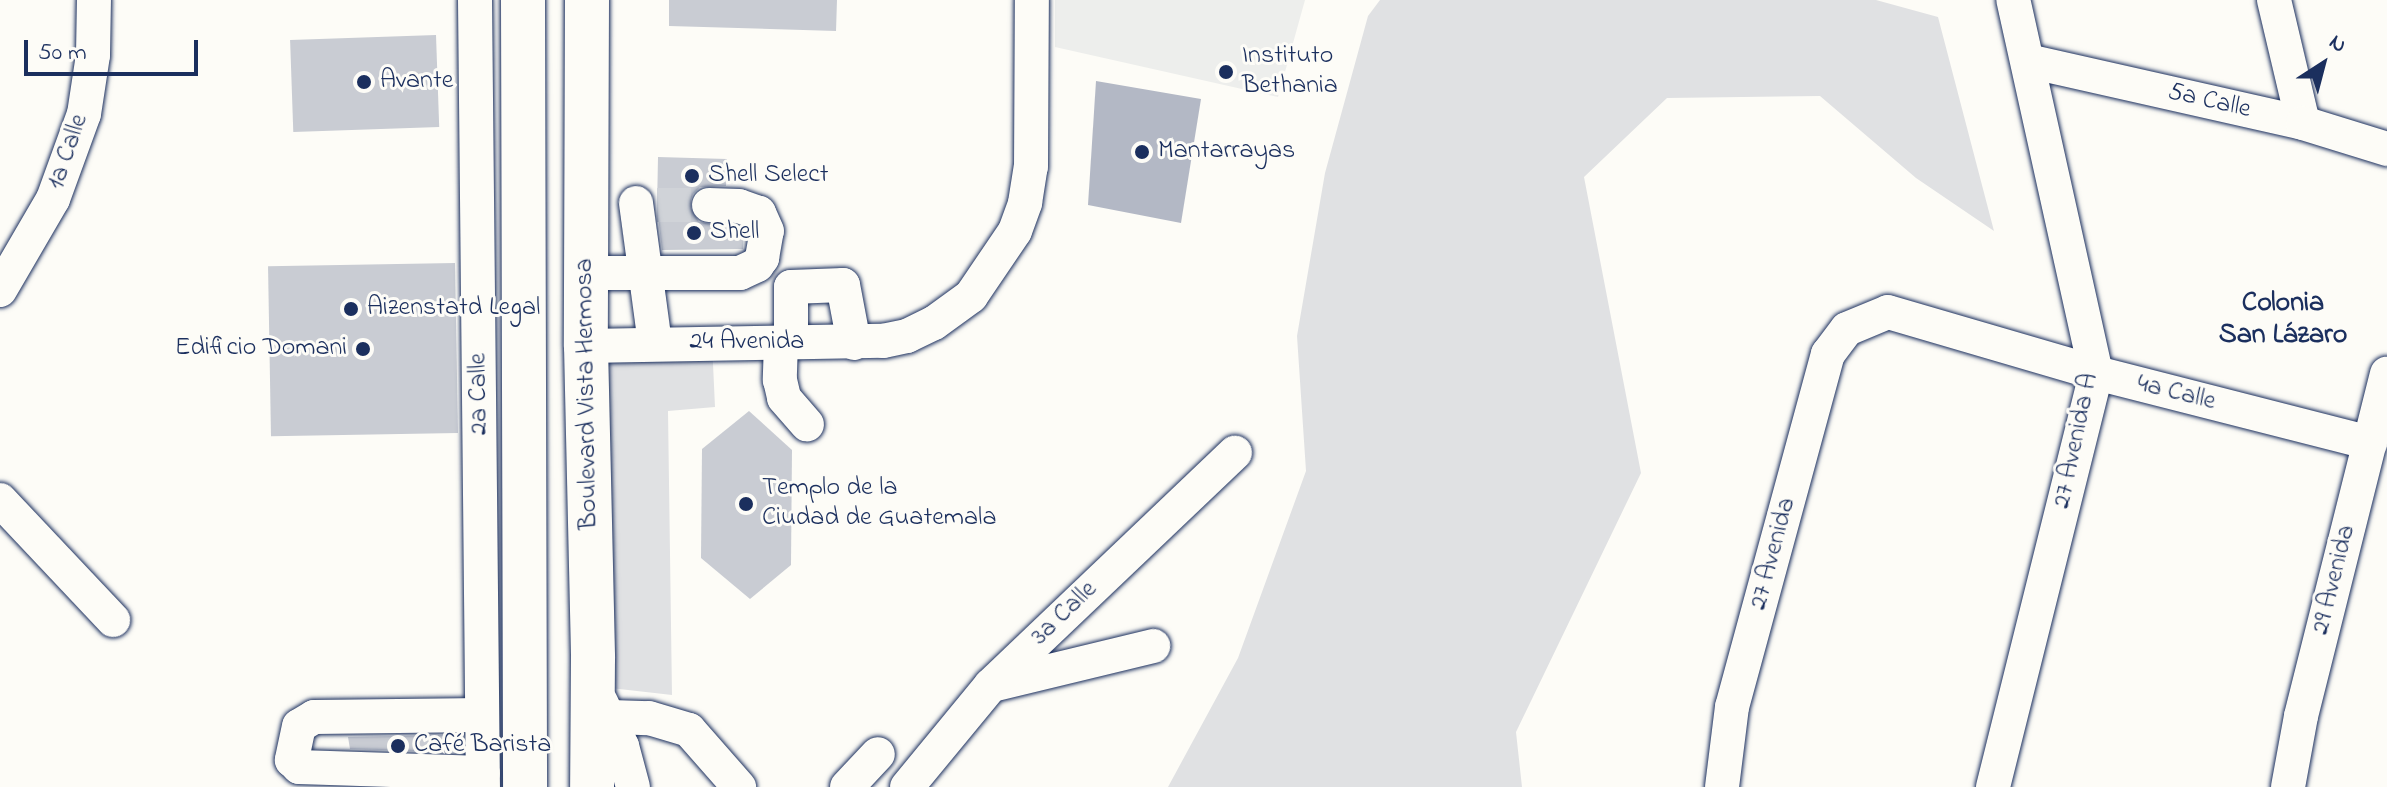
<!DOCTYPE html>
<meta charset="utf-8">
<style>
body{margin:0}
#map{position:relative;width:2387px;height:787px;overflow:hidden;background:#fdfcf7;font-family:"Indie Flower",sans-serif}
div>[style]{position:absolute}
.built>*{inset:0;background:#edeeec}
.green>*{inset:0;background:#e0e1e3}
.water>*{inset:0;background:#b3b8c5}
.building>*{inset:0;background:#c9ccd3;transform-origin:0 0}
.minor-tunnel>*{height:34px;margin-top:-17px;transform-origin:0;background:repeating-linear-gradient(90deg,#d0d3d8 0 34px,transparent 0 51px)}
.roads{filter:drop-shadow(0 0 2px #1b2f5e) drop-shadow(0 0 2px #1b2f5e)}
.minor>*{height:34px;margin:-17px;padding:0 17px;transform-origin:17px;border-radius:17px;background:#fdfcf7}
.major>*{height:44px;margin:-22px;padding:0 22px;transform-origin:22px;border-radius:22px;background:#fdfcf7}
.dots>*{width:22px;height:22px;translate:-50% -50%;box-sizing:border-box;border:4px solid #fdfcf7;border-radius:50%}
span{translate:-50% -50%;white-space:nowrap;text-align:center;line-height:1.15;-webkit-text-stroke:6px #fdfcf7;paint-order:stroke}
.poi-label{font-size:26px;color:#1b2f5e}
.left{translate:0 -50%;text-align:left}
.right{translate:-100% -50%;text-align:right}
.street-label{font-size:26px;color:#1b2f5e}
.neighbourhood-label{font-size:28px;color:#1b2f5e;font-weight:700}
.north{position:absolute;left:2283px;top:24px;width:80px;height:80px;-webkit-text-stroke:6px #fdfcf7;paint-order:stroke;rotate:36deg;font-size:22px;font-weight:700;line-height:32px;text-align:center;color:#1b2f5e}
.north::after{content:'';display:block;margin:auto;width:28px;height:36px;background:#1b2f5e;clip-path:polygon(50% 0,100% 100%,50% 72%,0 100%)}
.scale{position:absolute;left:24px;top:40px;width:174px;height:36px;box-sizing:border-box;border:4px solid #1b2f5e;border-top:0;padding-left:10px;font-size:24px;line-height:28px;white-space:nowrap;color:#1b2f5e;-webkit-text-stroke:6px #fdfcf7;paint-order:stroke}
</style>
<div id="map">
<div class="built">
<i style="clip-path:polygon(1055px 0,1305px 0,1278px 97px,1055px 47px)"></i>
</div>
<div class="green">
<i style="clip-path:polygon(1380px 0,1876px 0,1938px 17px,1994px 231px,1916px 178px,1820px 96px,1667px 98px,1584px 177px,1641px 473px,1516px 732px,1522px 787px,1168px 787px,1238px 658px,1306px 471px,1297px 336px,1325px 173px,1368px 16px)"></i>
<i style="clip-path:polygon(712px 342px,715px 407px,668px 411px,672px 695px,593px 686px,586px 346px)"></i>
</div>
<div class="water">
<i style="clip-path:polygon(1096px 81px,1201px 99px,1181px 223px,1088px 205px)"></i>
</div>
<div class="building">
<i style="clip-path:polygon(669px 0,837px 0,836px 31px,669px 26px)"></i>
<i style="left:436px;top:35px;width:92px;height:146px;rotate:88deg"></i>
<i style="clip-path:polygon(658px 157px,727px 159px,726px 186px,700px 187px,693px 194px,689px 205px,699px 222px,744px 229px,743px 249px,662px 250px,657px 208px)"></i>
<i style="left:455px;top:263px;width:170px;height:187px;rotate:89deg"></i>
<i style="clip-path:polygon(749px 411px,792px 450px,791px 565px,750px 599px,701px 558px,702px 449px)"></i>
<i style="clip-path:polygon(446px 735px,446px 752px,350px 749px,348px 737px)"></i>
</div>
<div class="minor-tunnel">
<i style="left:657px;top:205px;width:52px"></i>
</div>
<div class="roads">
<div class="minor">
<i style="left:475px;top:0;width:787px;rotate:89.42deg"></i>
<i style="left:2274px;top:0;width:126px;rotate:76.7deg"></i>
<i style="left:2028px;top:61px;width:282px;rotate:12.7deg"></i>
<i style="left:2303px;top:123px;width:88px;rotate:17.2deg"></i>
<i style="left:636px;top:203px;width:142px;rotate:82.3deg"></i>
<i style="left:587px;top:273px;width:153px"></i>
<i style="left:740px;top:273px;width:19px;rotate:-25deg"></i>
<i style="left:757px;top:265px;width:9px;rotate:-54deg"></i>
<i style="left:762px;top:258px;width:27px;rotate:-80deg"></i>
<i style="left:767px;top:231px;width:20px;rotate:-114deg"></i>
<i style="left:759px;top:213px;width:21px;rotate:-161deg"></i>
<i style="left:739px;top:206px;width:30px;rotate:-178deg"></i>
<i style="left:0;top:290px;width:105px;rotate:-59.8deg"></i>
<i style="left:53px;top:199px;width:90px;rotate:-70deg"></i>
<i style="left:84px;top:114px;width:60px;rotate:-81.3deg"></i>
<i style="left:93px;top:55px;width:55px;rotate:-89deg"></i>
<i style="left:781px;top:343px;width:37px;rotate:92deg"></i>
<i style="left:780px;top:380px;width:18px;rotate:77deg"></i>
<i style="left:784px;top:398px;width:35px;rotate:49deg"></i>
<i style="left:791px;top:343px;width:56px;rotate:-90deg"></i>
<i style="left:791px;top:287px;width:52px;rotate:-2.2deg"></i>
<i style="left:843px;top:285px;width:59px;rotate:79.3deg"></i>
<i style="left:586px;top:346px;width:297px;rotate:-1deg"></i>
<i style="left:883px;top:341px;width:25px;rotate:-12deg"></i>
<i style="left:907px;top:336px;width:30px;rotate:-26deg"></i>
<i style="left:934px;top:323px;width:46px;rotate:-36.1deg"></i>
<i style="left:971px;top:296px;width:78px;rotate:-55.9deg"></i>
<i style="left:1015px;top:231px;width:30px;rotate:-70deg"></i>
<i style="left:1025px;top:203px;width:36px;rotate:-81deg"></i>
<i style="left:1031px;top:167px;width:167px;rotate:-89.7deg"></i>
<i style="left:0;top:500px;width:165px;rotate:46.7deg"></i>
<i style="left:992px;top:685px;width:166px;rotate:-13.6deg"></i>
<i style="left:601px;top:702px;width:49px;rotate:64.5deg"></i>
<i style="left:622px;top:746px;width:42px;rotate:75deg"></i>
<i style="left:482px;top:715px;width:168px;rotate:179.3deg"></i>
<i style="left:314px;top:717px;width:17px;rotate:149deg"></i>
<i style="left:299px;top:726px;width:35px;rotate:102deg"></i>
<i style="left:292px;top:760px;width:10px;rotate:45deg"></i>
<i style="left:299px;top:767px;width:184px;rotate:1.9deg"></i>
<i style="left:611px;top:717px;width:38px;rotate:2deg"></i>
<i style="left:649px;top:718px;width:42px;rotate:16.7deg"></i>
<i style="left:689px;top:730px;width:76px;rotate:48.7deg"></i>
<i style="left:847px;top:787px;width:45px;rotate:-46.8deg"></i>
<i style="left:907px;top:787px;width:132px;rotate:-50.5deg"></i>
<i style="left:991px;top:685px;width:337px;rotate:-43.6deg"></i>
<i style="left:1722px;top:787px;width:81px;rotate:-82.9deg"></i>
<i style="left:1732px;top:707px;width:366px;rotate:-74.8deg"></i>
<i style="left:1828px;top:354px;width:31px;rotate:-53deg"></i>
<i style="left:1847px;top:329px;width:44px;rotate:-22.5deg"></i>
<i style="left:1888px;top:312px;width:217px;rotate:16.3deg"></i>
<i style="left:2096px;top:373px;width:283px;rotate:14.3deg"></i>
<i style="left:1993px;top:787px;width:427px;rotate:-76deg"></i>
<i style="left:2096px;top:373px;width:382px;rotate:-102.5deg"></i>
<i style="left:2288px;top:787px;width:72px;rotate:-79.6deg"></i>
<i style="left:2301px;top:716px;width:353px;rotate:-75.9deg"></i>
</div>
<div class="major">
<i style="left:523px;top:0;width:787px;rotate:89.85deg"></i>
<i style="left:587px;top:0;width:346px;rotate:90.2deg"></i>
<i style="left:586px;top:346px;width:312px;rotate:88.7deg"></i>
<i style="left:593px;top:658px;width:129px;rotate:90.4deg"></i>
</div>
</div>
<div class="dots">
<i style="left:1226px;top:72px;background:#1b2f5e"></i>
<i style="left:364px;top:82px;background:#1b2f5e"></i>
<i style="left:1142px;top:152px;background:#1b2f5e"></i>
<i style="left:692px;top:176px;background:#1b2f5e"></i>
<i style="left:694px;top:233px;background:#1b2f5e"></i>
<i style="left:351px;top:309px;background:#1b2f5e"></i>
<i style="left:363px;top:349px;background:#1b2f5e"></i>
<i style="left:746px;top:504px;background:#1b2f5e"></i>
<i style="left:398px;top:746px;background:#1b2f5e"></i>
</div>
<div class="poi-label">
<span class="left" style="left:1242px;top:72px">Instituto<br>Bethania</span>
<span class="left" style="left:380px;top:82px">Avante</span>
<span class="left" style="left:1158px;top:152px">Mantarrayas</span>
<span class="left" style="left:708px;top:176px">Shell Select</span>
<span class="left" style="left:710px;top:233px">Shell</span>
<span class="left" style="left:367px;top:309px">Aizenstatd Legal</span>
<span class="right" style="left:347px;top:349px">Edificio Domani</span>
<span class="left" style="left:762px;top:504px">Templo de la<br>Ciudad de Guatemala</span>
<span class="left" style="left:414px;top:746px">Café Barista</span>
</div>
<div class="street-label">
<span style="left:2209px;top:102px;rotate:13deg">5a Calle</span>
<span style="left:69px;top:152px;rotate:-71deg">1a Calle</span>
<span style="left:747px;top:343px">24 Avenida</span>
<span style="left:480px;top:394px;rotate:-91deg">2a Calle</span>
<span style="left:588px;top:394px;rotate:-91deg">Boulevard Vista Hermosa</span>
<span style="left:2176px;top:394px;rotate:14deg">4a Calle</span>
<span style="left:2077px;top:441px;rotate:-78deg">27 Avenida A</span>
<span style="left:1774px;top:554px;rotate:-75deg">27 Avenida</span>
<span style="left:2335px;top:580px;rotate:-76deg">29 Avenida</span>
<span style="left:1065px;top:614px;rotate:-44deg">3a Calle</span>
</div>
<div class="neighbourhood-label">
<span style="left:2283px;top:320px">Colonia<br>San Lázaro</span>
</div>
<div class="north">N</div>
<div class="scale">50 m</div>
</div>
